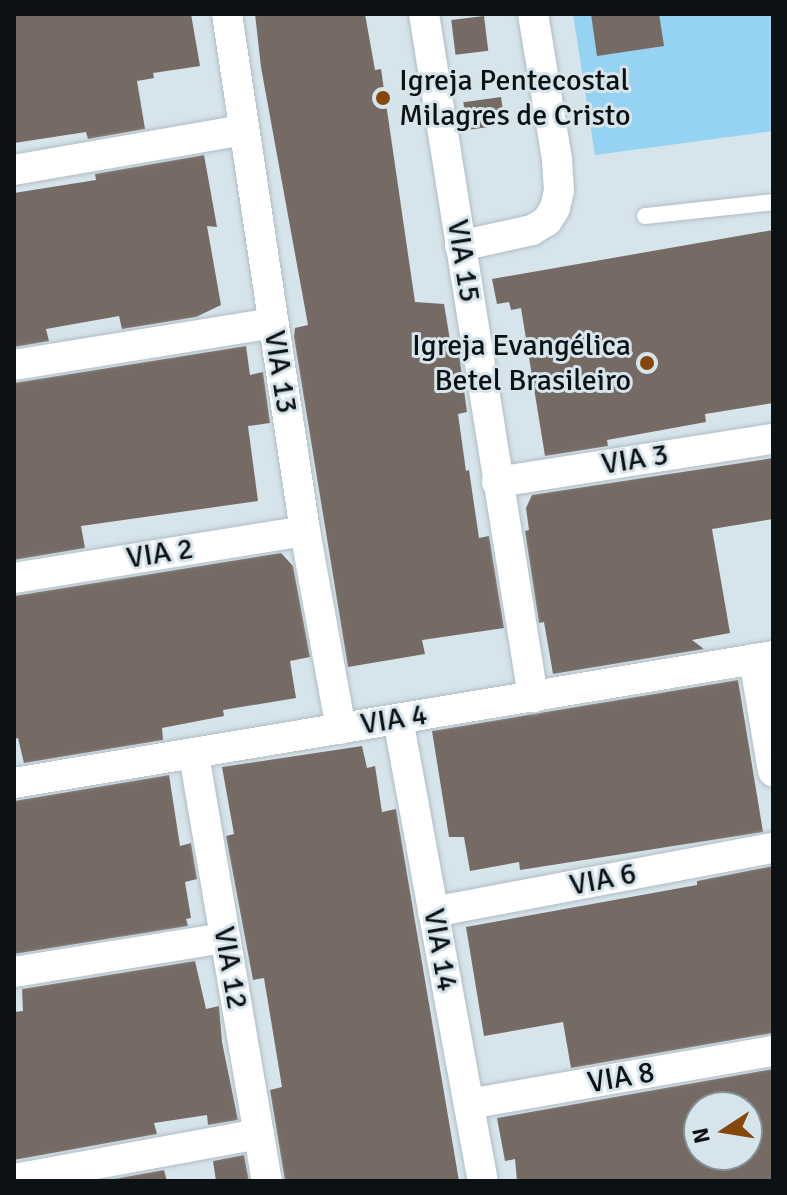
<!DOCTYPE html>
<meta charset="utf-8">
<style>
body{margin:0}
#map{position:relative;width:787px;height:1195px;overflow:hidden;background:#d6e4ec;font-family:Signika,sans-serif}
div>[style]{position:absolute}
.green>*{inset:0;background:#96d2f2}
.building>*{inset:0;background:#766b64;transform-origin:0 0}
.roads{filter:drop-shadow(0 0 2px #b0bdc4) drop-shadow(0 0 2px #b0bdc4)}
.lane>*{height:16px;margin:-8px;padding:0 8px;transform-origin:8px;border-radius:8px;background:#fff}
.street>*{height:30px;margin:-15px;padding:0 15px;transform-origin:15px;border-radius:15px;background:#fff}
.dots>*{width:22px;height:22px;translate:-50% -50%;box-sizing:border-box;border:4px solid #d6e4ec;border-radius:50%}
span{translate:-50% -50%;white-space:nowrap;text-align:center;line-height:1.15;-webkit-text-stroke:6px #d6e4ec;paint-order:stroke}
.poi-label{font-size:30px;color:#0c1113}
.left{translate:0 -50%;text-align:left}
.right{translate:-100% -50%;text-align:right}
.street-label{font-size:30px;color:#0c1113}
.frame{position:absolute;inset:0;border:16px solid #0c1113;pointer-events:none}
.north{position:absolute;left:683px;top:1091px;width:80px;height:80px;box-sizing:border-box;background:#d6e4ec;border:2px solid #859095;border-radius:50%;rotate:258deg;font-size:22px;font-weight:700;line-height:32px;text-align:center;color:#0c1113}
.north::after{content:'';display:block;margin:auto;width:28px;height:36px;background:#86470b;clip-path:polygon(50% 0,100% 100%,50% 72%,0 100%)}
</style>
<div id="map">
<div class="green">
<i style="clip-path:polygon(573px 14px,773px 14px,773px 131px,595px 155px)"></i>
</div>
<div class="building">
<i style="clip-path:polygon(14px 14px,191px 14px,200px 66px,153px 73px,154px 78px,137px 81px,145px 129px,88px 139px,86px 132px,14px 143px)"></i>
<i style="clip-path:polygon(255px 14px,365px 14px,375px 70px,381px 69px,415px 302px,444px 304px,450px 340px,457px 340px,467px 412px,458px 414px,466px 471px,469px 470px,479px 538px,489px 536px,504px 628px,422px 640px,425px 654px,348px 667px,294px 337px,295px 328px,308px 325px,261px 67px)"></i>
<i style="clip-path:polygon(591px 14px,659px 14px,664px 46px,597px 56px)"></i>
<i style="left:484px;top:16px;width:35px;height:33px;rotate:83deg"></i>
<i style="left:501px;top:97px;width:28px;height:38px;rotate:82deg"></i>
<i style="clip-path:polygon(204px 155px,217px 227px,207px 226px,221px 305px,196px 317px,122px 329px,119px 316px,46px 329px,49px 341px,14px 347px,14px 193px,96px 180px,95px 174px)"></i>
<i style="clip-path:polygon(773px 230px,773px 403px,705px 414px,706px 422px,607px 440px,608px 446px,545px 456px,521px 308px,511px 310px,509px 302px,497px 304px,492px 279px)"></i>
<i style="clip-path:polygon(246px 346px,250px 375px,263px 372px,270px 423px,248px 426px,258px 501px,81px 526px,85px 548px,14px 560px,14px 383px)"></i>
<i style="clip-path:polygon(773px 458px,773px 519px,712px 529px,730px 633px,692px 640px,704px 649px,553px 674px,544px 622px,539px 623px,525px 531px,529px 530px,526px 508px,532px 495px)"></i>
<i style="clip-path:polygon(281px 553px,293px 566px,310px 657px,290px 661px,296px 698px,223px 710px,224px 716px,162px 728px,163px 740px,24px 763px,18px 738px,14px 739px,14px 596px)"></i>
<i style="clip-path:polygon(738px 680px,763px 832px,520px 870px,519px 862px,470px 871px,464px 837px,449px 837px,432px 731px)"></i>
<i style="clip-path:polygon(362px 746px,367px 768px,375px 766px,382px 812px,396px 809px,459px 1181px,285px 1181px,270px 1090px,282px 1087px,264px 978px,253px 980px,226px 836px,234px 834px,222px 767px)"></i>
<i style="clip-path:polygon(169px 775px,180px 846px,191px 843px,197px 879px,185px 882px,191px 918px,186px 919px,188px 926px,14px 954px,14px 801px)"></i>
<i style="clip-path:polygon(773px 866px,773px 1033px,571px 1068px,563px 1022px,484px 1036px,466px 927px,697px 885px,697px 881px)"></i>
<i style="clip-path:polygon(195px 961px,206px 1009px,219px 1006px,222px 1042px,238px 1120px,208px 1125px,207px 1115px,154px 1123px,157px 1134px,14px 1160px,14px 1012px,23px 1011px,22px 989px)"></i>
<i style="clip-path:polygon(evenodd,773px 1069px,773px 1181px,517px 1181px,515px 1159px,505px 1161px,497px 1118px,773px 1069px,747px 1098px,747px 1155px,699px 1155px,699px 1107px,724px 1107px,747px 1098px)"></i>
<i style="clip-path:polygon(244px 1155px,249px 1181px,216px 1181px,213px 1161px)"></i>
<i style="clip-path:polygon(164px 1170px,167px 1181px,103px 1181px)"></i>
</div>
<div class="roads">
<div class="lane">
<i style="left:645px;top:216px;width:129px;rotate:-6.2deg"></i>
</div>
<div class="street">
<i style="left:227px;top:14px;width:523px;rotate:81.42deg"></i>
<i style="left:305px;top:531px;width:201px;rotate:79.7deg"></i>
<i style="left:424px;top:14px;width:692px;rotate:80.93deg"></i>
<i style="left:14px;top:170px;width:233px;rotate:-9.9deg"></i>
<i style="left:460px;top:246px;width:74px;rotate:-12.5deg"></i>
<i style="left:532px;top:230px;width:17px;rotate:-31deg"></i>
<i style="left:547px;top:221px;width:15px;rotate:-58deg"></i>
<i style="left:555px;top:208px;width:18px;rotate:-77deg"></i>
<i style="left:559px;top:190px;width:31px;rotate:-94deg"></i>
<i style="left:557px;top:159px;width:147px;rotate:-99.4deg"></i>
<i style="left:14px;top:365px;width:261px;rotate:-9.2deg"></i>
<i style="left:497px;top:482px;width:279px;rotate:-8.9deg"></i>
<i style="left:14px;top:578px;width:295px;rotate:-9.2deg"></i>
<i style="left:754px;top:659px;width:114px;rotate:80.4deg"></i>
<i style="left:398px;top:719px;width:470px;rotate:79.6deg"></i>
<i style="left:194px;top:755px;width:432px;rotate:80.3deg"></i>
<i style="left:14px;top:783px;width:770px;rotate:-9.5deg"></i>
<i style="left:433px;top:912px;width:346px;rotate:-10.7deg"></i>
<i style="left:14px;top:972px;width:213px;rotate:-9.2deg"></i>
<i style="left:469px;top:1104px;width:309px;rotate:-9.9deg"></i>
<i style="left:14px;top:1179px;width:249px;rotate:-10.4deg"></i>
</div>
</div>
<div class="dots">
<i style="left:383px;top:98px;background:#86470b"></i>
<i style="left:647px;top:363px;background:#86470b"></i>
</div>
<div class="poi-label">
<span class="left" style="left:399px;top:98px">Igreja Pentecostal<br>Milagres de Cristo</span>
<span class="right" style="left:631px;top:363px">Igreja Evangélica<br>Betel Brasileiro</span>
</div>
<div class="street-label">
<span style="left:463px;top:261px;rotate:81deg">VIA 15</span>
<span style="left:280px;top:372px;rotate:81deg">VIA 13</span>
<span style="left:635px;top:460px;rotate:-9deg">VIA 3</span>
<span style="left:160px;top:554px;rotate:-9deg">VIA 2</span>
<span style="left:394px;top:720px;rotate:-9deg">VIA 4</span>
<span style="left:603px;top:880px;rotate:-11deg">VIA 6</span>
<span style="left:440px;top:950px;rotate:80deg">VIA 14</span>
<span style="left:230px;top:968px;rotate:80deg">VIA 12</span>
<span style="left:621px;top:1078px;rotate:-10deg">VIA 8</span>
</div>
<div class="frame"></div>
<div class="north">N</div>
</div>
